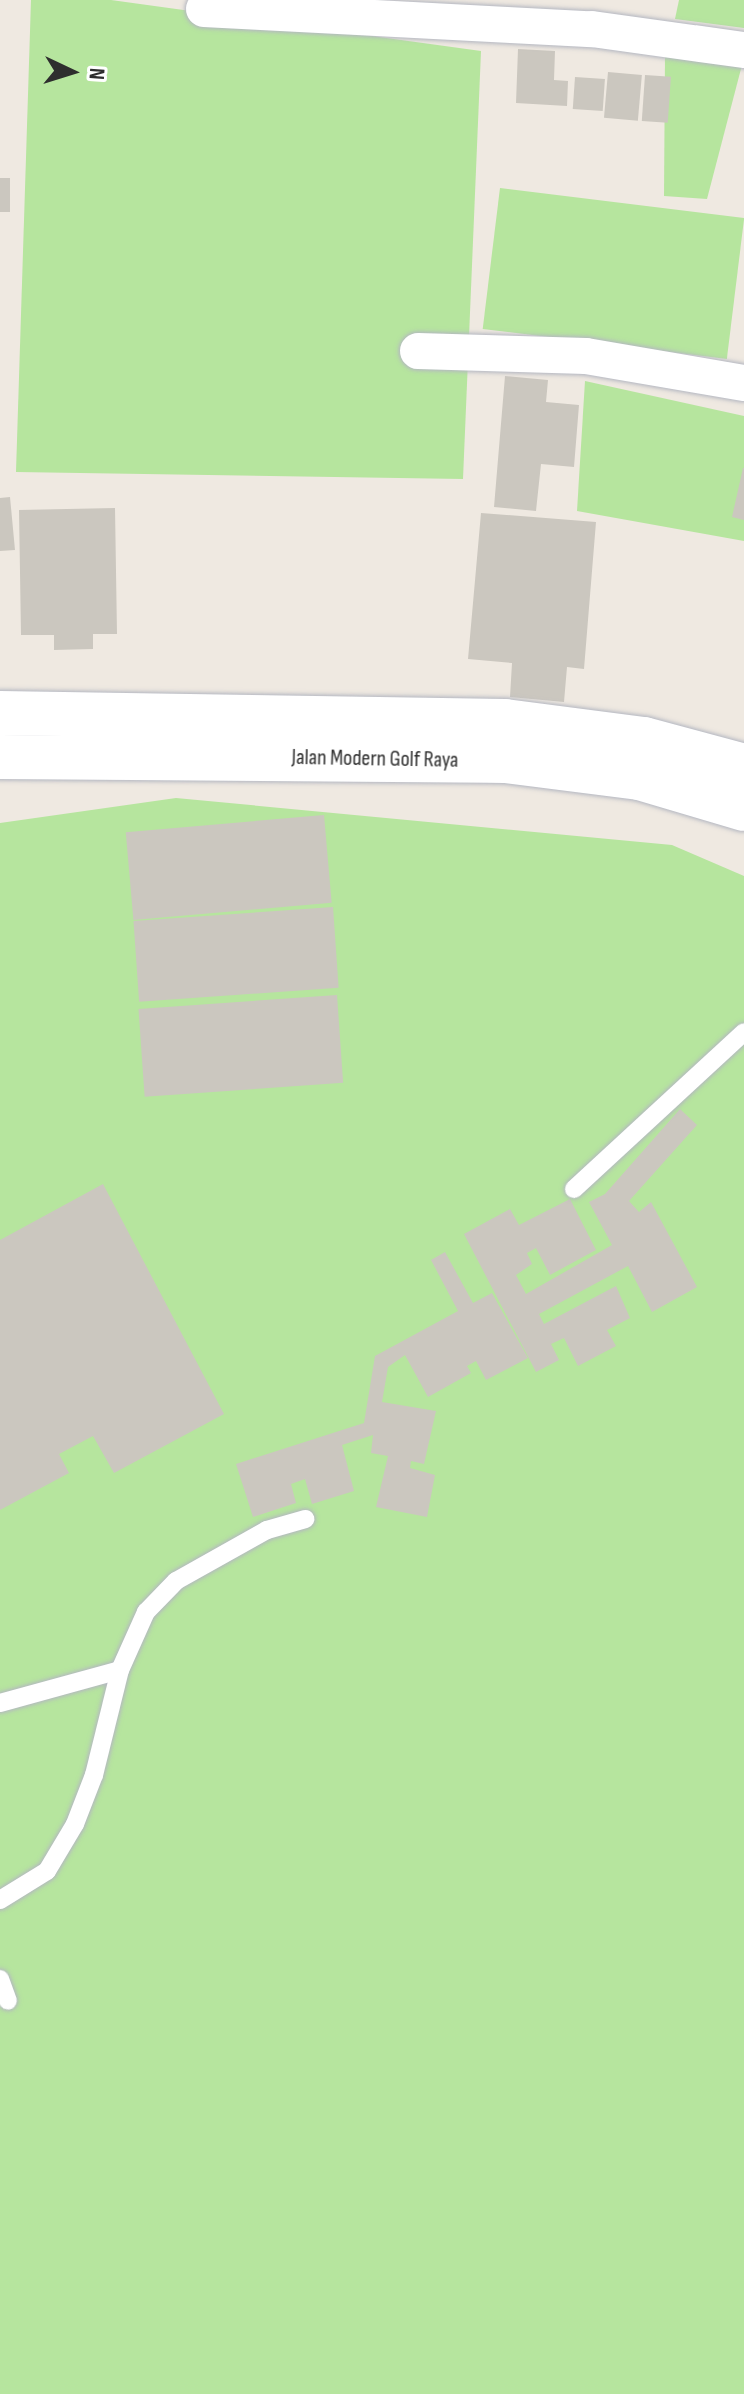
<!DOCTYPE html>
<style>
body{margin:0}
#map{position:relative;width:744px;height:2394px;overflow:hidden;background:#efe9e1;font-family:"Sofia Sans Condensed",sans-serif}
div>[style]{position:absolute}
.green>*{inset:0;background:#b6e59e;transform-origin:0 0}
.building>*{inset:0;background:#cbc7bf;transform-origin:0 0}
.roads{filter:drop-shadow(0 0 2px #b4b7c1) drop-shadow(0 0 2px #b4b7c1)}
.lane>*{height:18px;margin:-9px;padding:0 9px;transform-origin:9px;border-radius:9px;background:#fff}
.street>*{height:36px;margin:-18px;padding:0 18px;transform-origin:18px;border-radius:18px;background:#fff}
.secondary>*{height:44px;margin:-22px;padding:0 22px;transform-origin:22px;border-radius:22px;background:#fff}
span{translate:-50% -50%;white-space:nowrap;text-align:center;line-height:1.15;-webkit-text-stroke:6px #fff;paint-order:stroke}
.street-label{font-size:22px;color:#2e2e2e}
.north{position:absolute;left:32px;top:32px;width:80px;height:80px;-webkit-text-stroke:6px #fff;paint-order:stroke;rotate:94deg;font-size:22px;font-weight:700;line-height:32px;text-align:center;color:#2e2e2e}
.north::after{content:'';display:block;margin:auto;width:28px;height:36px;background:#2e2e2e;clip-path:polygon(50% 0,100% 100%,50% 72%,0 100%)}
</style>
<div id="map">
<div class="green">
<i style="clip-path:polygon(31px 0,111px 0,481px 51px,463px 479px,16px 472px)"></i>
<i style="clip-path:polygon(679px 0,744px 0,744px 28px,675px 19px)"></i>
<i style="clip-path:polygon(665px 55px,742px 65px,707px 199px,664px 196px)"></i>
<i style="left:500px;top:188px;width:246px;height:142px;rotate:7deg"></i>
<i style="clip-path:polygon(585px 381px,744px 416px,744px 541px,577px 511px)"></i>
<i style="clip-path:polygon(176px 798px,672px 845px,744px 876px,744px 2394px,0 2394px,0 823px)"></i>
</div>
<div class="building">
<i style="clip-path:polygon(518px 49px,555px 51px,554px 80px,568px 81px,567px 106px,516px 103px)"></i>
<i style="left:608px;top:72px;width:34px;height:46px;rotate:5deg"></i>
<i style="left:645px;top:75px;width:26px;height:46px;rotate:4deg"></i>
<i style="left:575px;top:77px;width:30px;height:32px;rotate:4deg"></i>
<i style="left:0;top:178px;width:10px;height:34px"></i>
<i style="clip-path:polygon(505px 376px,548px 380px,546px 402px,579px 405px,574px 467px,541px 464px,536px 511px,494px 507px)"></i>
<i style="clip-path:polygon(743px 468px,744px 468px,744px 520px,732px 517px)"></i>
<i style="clip-path:polygon(10px 497px,15px 550px,0 551px,0 498px)"></i>
<i style="clip-path:polygon(115px 508px,117px 634px,93px 634px,93px 649px,54px 650px,54px 635px,21px 635px,19px 510px)"></i>
<i style="clip-path:polygon(481px 513px,596px 522px,584px 669px,567px 667px,564px 702px,510px 697px,512px 663px,468px 659px)"></i>
<i style="left:324px;top:815px;width:88px;height:199px;rotate:85deg"></i>
<i style="left:333px;top:907px;width:81px;height:200px;rotate:86deg"></i>
<i style="left:337px;top:995px;width:88px;height:199px;rotate:86deg"></i>
<i style="clip-path:polygon(680px 1109px,697px 1125px,629px 1201px,639px 1212px,651px 1202px,697px 1287px,652px 1312px,628px 1266px,539px 1314px,544px 1324px,616px 1286px,630px 1318px,607px 1330px,616px 1346px,578px 1366px,564px 1338px,551px 1344px,559px 1360px,536px 1372px,464px 1234px,510px 1209px,519px 1225px,570px 1199px,596px 1250px,550px 1275px,536px 1248px,527px 1253px,532px 1264px,516px 1275px,526px 1294px,612px 1245px,589px 1202px,605px 1194px)"></i>
<i style="clip-path:polygon(103px 1184px,224px 1414px,114px 1473px,93px 1436px,59px 1454px,69px 1473px,0 1510px,0 1240px)"></i>
<i style="clip-path:polygon(445px 1252px,473px 1303px,492px 1293px,528px 1358px,486px 1380px,476px 1361px,467px 1366px,471px 1373px,428px 1397px,405px 1355px,388px 1367px,382px 1402px,436px 1411px,424px 1464px,411px 1461px,410px 1468px,435px 1475px,427px 1517px,376px 1507px,388px 1456px,371px 1453px,373px 1435px,342px 1445px,354px 1491px,312px 1504px,305px 1479px,291px 1484px,296px 1503px,253px 1517px,236px 1464px,364px 1423px,375px 1356px,458px 1311px,431px 1260px)"></i>
</div>
<div class="roads">
<div class="lane">
<i style="left:574px;top:1189px;width:231px;rotate:-42.7deg"></i>
<i style="left:0;top:1703px;width:124px;rotate:-15.4deg"></i>
<i style="left:120px;top:1670px;width:64px;rotate:-65.9deg"></i>
<i style="left:146px;top:1612px;width:43px;rotate:-45.9deg"></i>
<i style="left:176px;top:1581px;width:104px;rotate:-29.3deg"></i>
<i style="left:267px;top:1530px;width:40px;rotate:-16deg"></i>
<i style="left:0;top:1900px;width:55px;rotate:-31.7deg"></i>
<i style="left:47px;top:1871px;width:55px;rotate:-59.2deg"></i>
<i style="left:75px;top:1824px;width:53px;rotate:-68.8deg"></i>
<i style="left:94px;top:1775px;width:108px;rotate:-76.1deg"></i>
<i style="left:0;top:1979px;width:23px;rotate:70deg"></i>
</div>
<div class="street">
<i style="left:204px;top:9px;width:389px;rotate:3deg"></i>
<i style="left:592px;top:29px;width:153px;rotate:7.9deg"></i>
<i style="left:418px;top:351px;width:168px;rotate:1.7deg"></i>
<i style="left:586px;top:356px;width:160px;rotate:9.7deg"></i>
</div>
<div class="secondary">
<i style="left:0;top:713px;width:505px;rotate:0.91deg"></i>
<i style="left:505px;top:721px;width:140px;rotate:7.4deg"></i>
<i style="left:644px;top:739px;width:104px;rotate:15.1deg"></i>
<i style="left:0;top:757px;width:505px;rotate:0.45deg"></i>
<i style="left:505px;top:761px;width:135px;rotate:7.2deg"></i>
<i style="left:639px;top:778px;width:109px;rotate:16.4deg"></i>
</div>
</div>
<div class="street-label">
<span style="left:375px;top:759px;rotate:1deg">Jalan Modern Golf Raya</span>
</div>
<div class="north">N</div>
</div>
